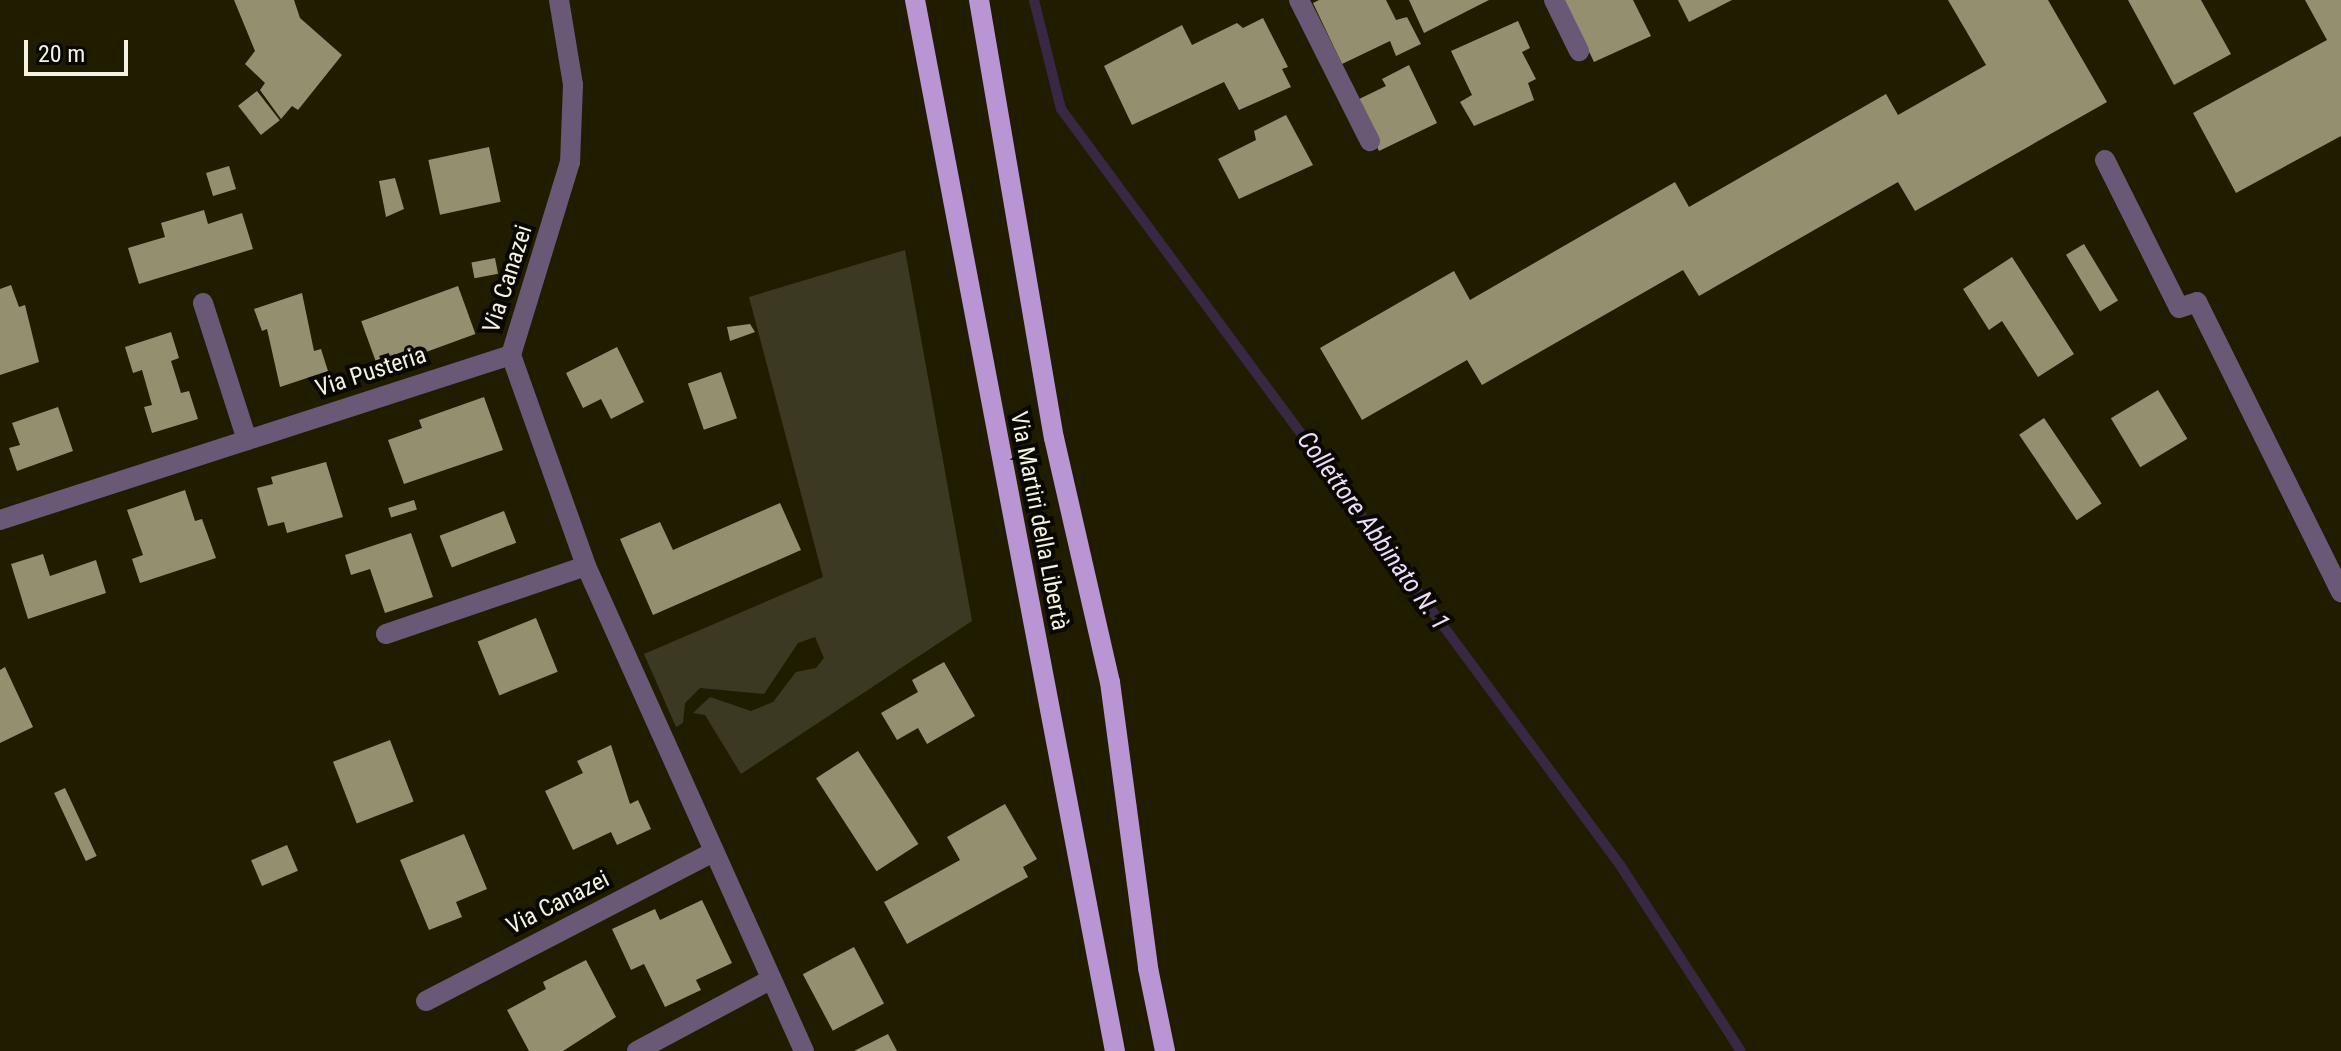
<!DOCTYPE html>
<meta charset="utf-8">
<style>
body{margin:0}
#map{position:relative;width:2341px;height:1051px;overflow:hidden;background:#201c00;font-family:"Roboto Condensed",sans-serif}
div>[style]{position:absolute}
.green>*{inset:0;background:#3c3922}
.stream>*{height:10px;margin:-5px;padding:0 5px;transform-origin:5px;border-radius:5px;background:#382844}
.building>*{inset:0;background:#94906f;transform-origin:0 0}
.street>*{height:20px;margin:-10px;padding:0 10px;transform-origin:10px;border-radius:10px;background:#695876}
.primary>*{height:20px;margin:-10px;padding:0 10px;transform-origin:10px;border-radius:10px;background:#b995d3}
span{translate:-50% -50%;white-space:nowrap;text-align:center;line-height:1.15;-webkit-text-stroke:8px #080700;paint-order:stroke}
.street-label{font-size:24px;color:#f4f2e0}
.water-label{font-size:26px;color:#eedbfd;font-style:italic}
.scale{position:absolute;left:24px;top:40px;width:104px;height:36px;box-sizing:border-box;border:4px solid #f4f2e0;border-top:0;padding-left:10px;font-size:24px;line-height:28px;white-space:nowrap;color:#f4f2e0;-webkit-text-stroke:6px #080700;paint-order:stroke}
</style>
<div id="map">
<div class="green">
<i style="clip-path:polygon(905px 250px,972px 621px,741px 774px,705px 715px,693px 713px,710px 697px,751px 711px,773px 702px,796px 672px,816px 668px,824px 658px,815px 637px,798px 643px,764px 694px,700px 688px,685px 703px,683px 723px,676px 727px,644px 654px,823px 577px,749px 297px)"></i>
</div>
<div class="stream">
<i style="left:1034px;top:0;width:112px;rotate:76.1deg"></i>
<i style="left:1061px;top:109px;width:940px;rotate:53.52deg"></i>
<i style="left:1620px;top:865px;width:222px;rotate:57deg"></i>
</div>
<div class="building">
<i style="clip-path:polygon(234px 0,294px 0,300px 18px,342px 55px,298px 110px,292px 106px,281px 119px,260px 90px,265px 83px,245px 64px,255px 51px)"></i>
<i style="clip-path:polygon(1319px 0,1386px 0,1396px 20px,1407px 17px,1421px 44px,1396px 56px,1390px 41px,1342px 64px,1313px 3px)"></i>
<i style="clip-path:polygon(1409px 0,1489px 0,1424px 33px)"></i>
<i style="clip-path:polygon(1564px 0,1633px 0,1651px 36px,1594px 62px)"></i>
<i style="clip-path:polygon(1678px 0,1732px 0,1689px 22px)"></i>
<i style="clip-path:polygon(1948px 0,2048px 0,2107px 102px,1915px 211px,1898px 182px,1699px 296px,1683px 270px,1482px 385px,1467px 360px,1362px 420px,1320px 348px,1454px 271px,1470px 300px,1675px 182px,1689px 207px,1886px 94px,1898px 115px,1986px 65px)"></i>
<i style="clip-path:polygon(2128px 0,2201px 0,2231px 54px,2174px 85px)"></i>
<i style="clip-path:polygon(2305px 0,2341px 0,2341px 136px,2236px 193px,2193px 113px,2327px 40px)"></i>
<i style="clip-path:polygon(1263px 18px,1288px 67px,1282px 69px,1291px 87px,1239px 110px,1224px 82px,1132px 125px,1104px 66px,1182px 25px,1192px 45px,1237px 23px,1243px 28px)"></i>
<i style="clip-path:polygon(1518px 21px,1530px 48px,1522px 52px,1536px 79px,1528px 83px,1534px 100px,1474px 126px,1460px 102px,1472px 95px,1451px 51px)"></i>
<i style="clip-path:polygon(1409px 65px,1437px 123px,1379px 151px,1355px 101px,1386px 86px,1382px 79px)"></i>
<i style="left:257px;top:91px;width:37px;height:24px;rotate:52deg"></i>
<i style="clip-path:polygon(1286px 115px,1313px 165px,1239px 199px,1218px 159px,1256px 140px,1254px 131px)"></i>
<i style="left:489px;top:147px;width:56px;height:62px;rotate:78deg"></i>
<i style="left:229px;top:166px;width:24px;height:24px;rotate:73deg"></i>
<i style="clip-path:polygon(395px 178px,404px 209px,386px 217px,379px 181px)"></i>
<i style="clip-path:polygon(204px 210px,208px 224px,242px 213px,253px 249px,139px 284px,128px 248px,165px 237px,161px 223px)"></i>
<i style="left:2084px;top:244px;width:66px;height:21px;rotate:59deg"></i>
<i style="clip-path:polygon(2012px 257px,2074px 354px,2038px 377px,2002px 321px,1989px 330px,1963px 289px)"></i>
<i style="left:495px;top:258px;width:16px;height:24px;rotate:79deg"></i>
<i style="clip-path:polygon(11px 285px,19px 307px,25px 305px,39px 362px,0 375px,0 289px)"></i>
<i style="left:458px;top:286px;width:51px;height:103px;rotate:70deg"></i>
<i style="clip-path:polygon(302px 293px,314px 351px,321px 349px,328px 371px,280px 387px,267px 329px,262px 331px,254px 309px)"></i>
<i style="clip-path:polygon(750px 324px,755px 332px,730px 341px,727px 327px)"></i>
<i style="clip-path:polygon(171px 332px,179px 358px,171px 361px,181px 393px,189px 391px,198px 419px,152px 433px,144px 407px,152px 405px,142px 370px,133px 373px,125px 347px)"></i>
<i style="clip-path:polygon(617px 347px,644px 402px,611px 419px,601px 399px,583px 408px,566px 373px)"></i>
<i style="left:721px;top:372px;width:49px;height:35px;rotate:71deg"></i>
<i style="left:2158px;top:390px;width:57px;height:55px;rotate:59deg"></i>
<i style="clip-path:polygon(484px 397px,503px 450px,404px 484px,388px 440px,422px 428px,419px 420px)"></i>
<i style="clip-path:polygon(58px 407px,73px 451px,17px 471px,9px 448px,20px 445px,12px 423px)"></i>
<i style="left:2044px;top:418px;width:103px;height:30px;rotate:56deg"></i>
<i style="clip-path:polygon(326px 462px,343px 517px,287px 533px,284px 522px,268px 526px,257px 488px,273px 484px,271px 477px)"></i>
<i style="clip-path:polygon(185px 490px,195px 521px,202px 519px,216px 558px,140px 583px,132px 559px,143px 555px,127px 510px)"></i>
<i style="left:414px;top:500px;width:10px;height:27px;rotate:73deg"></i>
<i style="clip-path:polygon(780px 503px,801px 550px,653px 615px,620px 539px,660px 522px,673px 550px)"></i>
<i style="left:504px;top:511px;width:34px;height:69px;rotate:69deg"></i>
<i style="clip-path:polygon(411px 533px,433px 597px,385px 613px,370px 569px,351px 575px,345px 555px)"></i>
<i style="clip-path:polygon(43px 554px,50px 576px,96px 560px,106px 593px,28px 619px,11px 564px)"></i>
<i style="left:536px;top:618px;width:58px;height:63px;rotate:68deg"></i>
<i style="clip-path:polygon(944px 662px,975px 716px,927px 744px,918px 728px,897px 740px,881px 713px,918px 692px,912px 680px)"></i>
<i style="clip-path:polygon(5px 667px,33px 727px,0 743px,0 670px)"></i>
<i style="left:390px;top:740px;width:66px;height:61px;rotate:69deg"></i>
<i style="clip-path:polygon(611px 745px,630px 804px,638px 800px,651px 829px,617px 845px,611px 832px,573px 850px,545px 791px,583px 773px,577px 761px)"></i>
<i style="left:858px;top:751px;width:111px;height:50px;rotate:57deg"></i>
<i style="left:65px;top:788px;width:75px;height:12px;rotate:65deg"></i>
<i style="clip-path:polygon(1005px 804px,1037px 859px,1023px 867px,1028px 877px,907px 944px,884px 902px,960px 860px,947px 837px)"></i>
<i style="clip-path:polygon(464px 834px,487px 889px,456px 902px,462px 917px,429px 930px,400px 860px)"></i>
<i style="left:287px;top:845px;width:28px;height:39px;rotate:67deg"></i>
<i style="clip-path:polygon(702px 900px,732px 963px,696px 980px,701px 990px,665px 1007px,644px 964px,631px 970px,612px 929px,655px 909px,660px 920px)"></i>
<i style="left:854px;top:947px;width:64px;height:58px;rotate:62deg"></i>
<i style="clip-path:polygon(586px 960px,616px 1017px,563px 1051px,529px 1051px,507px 1010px,546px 989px,543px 982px)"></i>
<i style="clip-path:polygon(888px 1034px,897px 1051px,854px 1051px)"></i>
</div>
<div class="street">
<i style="left:559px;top:0;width:86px;rotate:80.6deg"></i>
<i style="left:573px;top:85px;width:77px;rotate:92.2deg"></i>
<i style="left:570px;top:162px;width:202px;rotate:107deg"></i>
<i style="left:511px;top:355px;width:224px;rotate:70.4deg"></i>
<i style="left:586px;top:566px;width:532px;rotate:65.8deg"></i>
<i style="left:1299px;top:0;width:158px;rotate:63.3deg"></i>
<i style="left:1554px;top:0;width:57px;rotate:63.9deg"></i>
<i style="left:2105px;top:160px;width:165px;rotate:63.4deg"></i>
<i style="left:2179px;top:308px;width:19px;rotate:-18deg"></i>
<i style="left:2197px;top:302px;width:324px;rotate:63.6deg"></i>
<i style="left:203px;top:303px;width:144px;rotate:72.2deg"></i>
<i style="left:0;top:520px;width:537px;rotate:-17.9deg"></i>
<i style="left:386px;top:634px;width:211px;rotate:-18.8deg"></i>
<i style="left:426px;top:1001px;width:324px;rotate:-27.4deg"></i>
<i style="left:637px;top:1051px;width:151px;rotate:-28.1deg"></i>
</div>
<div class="primary">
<i style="left:915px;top:0;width:1070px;rotate:79.23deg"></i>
<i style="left:979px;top:0;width:444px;rotate:80.3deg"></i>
<i style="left:1054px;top:438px;width:250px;rotate:77.1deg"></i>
<i style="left:1110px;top:682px;width:289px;rotate:82.4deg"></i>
<i style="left:1148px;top:968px;width:85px;rotate:78.4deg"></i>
</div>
<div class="street-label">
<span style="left:508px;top:279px;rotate:-72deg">Via Canazei</span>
<span style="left:371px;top:372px;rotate:-18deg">Via Pusteria</span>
<span style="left:1039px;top:521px;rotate:79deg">Via Martiri della Libertà</span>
<span style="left:558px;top:903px;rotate:-27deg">Via Canazei</span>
</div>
<div class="water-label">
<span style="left:1373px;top:531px;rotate:54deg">Collettore Abbinato N. 1</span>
</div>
<div class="scale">20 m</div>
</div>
